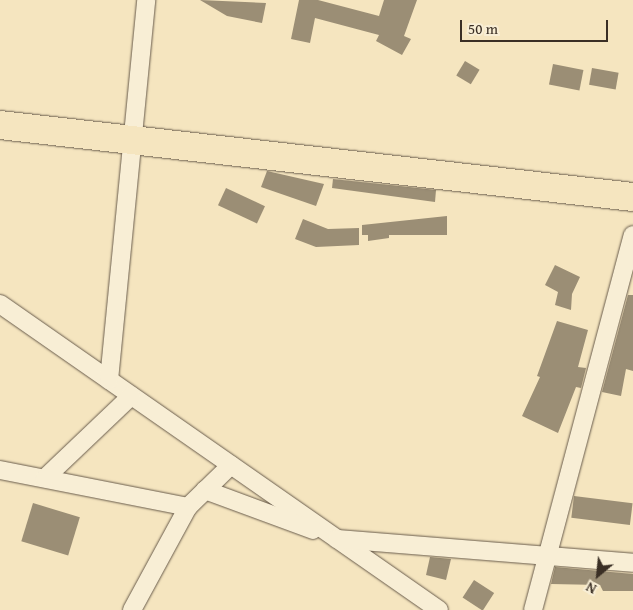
<!DOCTYPE html>
<style>
body{margin:0}
#map{position:relative;width:633px;height:610px;overflow:hidden;background:#f5e5bf;font-family:"Gentium Book Plus",serif}
div>[style]{position:absolute}
.building>*{inset:0;background:#9b8e75;transform-origin:0 0}
.roads{filter:drop-shadow(0 0 1px #695c4c) drop-shadow(0 0 1px #695c4c)}
.minor>*{height:18px;margin:-9px;padding:0 9px;transform-origin:9px;border-radius:9px;background:#f8eed5}
.primary>*{height:28px;margin:-14px;padding:0 14px;transform-origin:14px;border-radius:14px;background:#f5e5bf}
span{translate:-50% -50%;white-space:nowrap;text-align:center;line-height:1.15;-webkit-text-stroke:4px #f8eed5;paint-order:stroke}
.north{position:absolute;left:573px;top:550px;width:50px;height:50px;-webkit-text-stroke:4px #f8eed5;paint-order:stroke;rotate:208deg;font-size:14px;font-weight:700;line-height:20px;text-align:center;color:#3a2f25}
.north::after{content:'';display:block;margin:auto;width:18px;height:22px;background:#3a2f25;clip-path:polygon(50% 0,100% 100%,50% 72%,0 100%)}
.scale{position:absolute;left:460px;top:20px;width:148px;height:22px;box-sizing:border-box;border:2px solid #3a2f25;border-top:0;padding-left:6px;font-size:15px;line-height:18px;white-space:nowrap;color:#3a2f25;-webkit-text-stroke:4px #f8eed5;paint-order:stroke}
</style>
<div id="map">
<div class="building">
<i style="clip-path:polygon(200px 0,266px 3px,262px 23px,227px 16px)"></i>
<i style="clip-path:polygon(299px 0,318px 0,379px 16px,384px 0,417px 0,404px 36px,411px 39px,402px 55px,376px 41px,379px 35px,315px 18px,310px 43px,291px 39px)"></i>
<i style="left:465px;top:61px;width:17px;height:17px;rotate:31deg"></i>
<i style="left:553px;top:64px;width:31px;height:21px;rotate:11deg"></i>
<i style="left:592px;top:68px;width:27px;height:17px;rotate:10deg"></i>
<i style="clip-path:polygon(267px 171px,324px 184px,316px 206px,261px 187px)"></i>
<i style="clip-path:polygon(333px 179px,436px 190px,435px 202px,332px 188px)"></i>
<i style="left:226px;top:188px;width:43px;height:19px;rotate:25deg"></i>
<i style="clip-path:polygon(447px 216px,447px 235px,389px 235px,389px 238px,368px 241px,368px 235px,362px 235px,362px 225px)"></i>
<i style="clip-path:polygon(303px 219px,328px 229px,359px 228px,359px 245px,316px 247px,295px 239px)"></i>
<i style="clip-path:polygon(555px 265px,580px 277px,572px 294px,571px 310px,555px 305px,558px 292px,545px 285px)"></i>
<i style="clip-path:polygon(628px 295px,633px 295px,633px 371px,626px 369px,621px 396px,602px 392px)"></i>
<i style="clip-path:polygon(557px 321px,588px 330px,578px 367px,586px 368px,581px 388px,576px 387px,558px 433px,522px 416px,540px 377px,537px 376px)"></i>
<i style="left:574px;top:496px;width:59px;height:22px;rotate:7deg"></i>
<i style="left:33px;top:503px;width:49px;height:40px;rotate:17deg"></i>
<i style="clip-path:polygon(430px 557px,451px 559px,446px 580px,426px 575px)"></i>
<i style="clip-path:polygon(555px 567px,633px 574px,633px 591px,603px 591px,600px 585px,551px 584px)"></i>
<i style="left:474px;top:580px;width:24px;height:21px;rotate:33deg"></i>
</div>
<div class="roads">
<div class="minor">
<i style="left:0;top:304px;width:535px;rotate:34.88deg"></i>
<i style="left:109px;top:380px;width:382px;rotate:-84.4deg"></i>
<i style="left:0;top:470px;width:192px;rotate:11.1deg"></i>
<i style="left:45px;top:478px;width:119px;rotate:-43.6deg"></i>
<i style="left:205px;top:490px;width:115px;rotate:20.3deg"></i>
<i style="left:337px;top:539px;width:297px;rotate:4.6deg"></i>
<i style="left:132px;top:610px;width:117px;rotate:-61.5deg"></i>
<i style="left:188px;top:507px;width:60px;rotate:-44.3deg"></i>
<i style="left:533px;top:610px;width:388px;rotate:-75.1deg"></i>
</div>
<div class="primary">
<i style="left:0;top:125px;width:637px;rotate:6.49deg"></i>
</div>
</div>
<div class="north">N</div>
<div class="scale">50 m</div>
</div>
